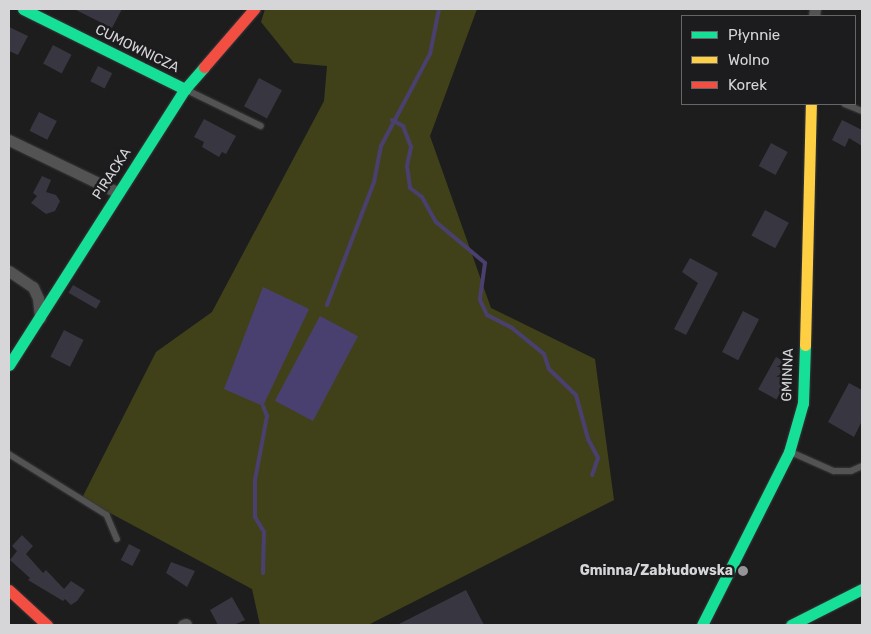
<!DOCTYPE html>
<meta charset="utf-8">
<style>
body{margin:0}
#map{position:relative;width:871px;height:634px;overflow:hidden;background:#1d1d1e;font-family:Rubik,sans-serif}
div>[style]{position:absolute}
.green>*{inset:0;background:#404119}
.water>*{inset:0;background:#4a406f;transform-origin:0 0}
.stream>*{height:4px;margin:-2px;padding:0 2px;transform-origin:2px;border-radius:2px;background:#4a406f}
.building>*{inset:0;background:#383640;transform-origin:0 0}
.roads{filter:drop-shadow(0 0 1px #38383a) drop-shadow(0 0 1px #38383a)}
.lane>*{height:5.5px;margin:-2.75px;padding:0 2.75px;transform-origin:2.75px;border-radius:2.75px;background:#535354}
.street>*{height:11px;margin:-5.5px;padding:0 5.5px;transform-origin:5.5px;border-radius:5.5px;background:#535354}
.fast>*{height:11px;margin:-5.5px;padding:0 5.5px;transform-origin:5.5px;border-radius:5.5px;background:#16e098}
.slow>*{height:11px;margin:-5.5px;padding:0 5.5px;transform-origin:5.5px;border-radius:5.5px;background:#ffcf43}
.jam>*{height:11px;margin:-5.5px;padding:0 5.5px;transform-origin:5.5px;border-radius:5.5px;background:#f24e42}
.dots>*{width:14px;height:14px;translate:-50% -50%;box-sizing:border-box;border:2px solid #1c1c1f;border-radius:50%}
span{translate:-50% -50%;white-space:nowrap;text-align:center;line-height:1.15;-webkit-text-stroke:5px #1c1c1f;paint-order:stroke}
.street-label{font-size:14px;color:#d6d5d8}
.poi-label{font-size:14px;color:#d6d5d8;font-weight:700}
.right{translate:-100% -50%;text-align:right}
.frame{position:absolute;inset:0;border:10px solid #d6d5d8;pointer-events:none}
.legend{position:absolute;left:681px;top:15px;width:175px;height:90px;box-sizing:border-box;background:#1c1c1f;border:1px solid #666669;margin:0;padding:6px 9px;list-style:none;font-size:15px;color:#d6d5d8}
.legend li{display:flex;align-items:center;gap:10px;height:25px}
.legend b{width:25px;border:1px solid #666669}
</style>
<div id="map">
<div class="green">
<i style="clip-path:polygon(265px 9px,477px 9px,430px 136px,491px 308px,595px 359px,614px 500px,368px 625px,260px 625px,252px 589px,82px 498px,156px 352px,212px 312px,324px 101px,327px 66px,294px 63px,261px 22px)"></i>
</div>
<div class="water">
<i style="clip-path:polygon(263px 287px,309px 309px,263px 406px,224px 389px)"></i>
<i style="left:320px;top:316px;width:43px;height:96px;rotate:28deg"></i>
</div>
<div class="stream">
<i style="left:392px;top:120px;width:13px;rotate:29deg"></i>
<i style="left:403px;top:126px;width:22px;rotate:69deg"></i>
<i style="left:411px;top:147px;width:19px;rotate:102deg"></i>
<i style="left:407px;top:166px;width:22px;rotate:82deg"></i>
<i style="left:410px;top:188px;width:15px;rotate:37deg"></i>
<i style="left:422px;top:197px;width:29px;rotate:61deg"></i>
<i style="left:436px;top:222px;width:64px;rotate:39.9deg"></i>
<i style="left:485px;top:263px;width:37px;rotate:98deg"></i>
<i style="left:480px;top:300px;width:17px;rotate:65deg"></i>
<i style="left:487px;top:315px;width:28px;rotate:27deg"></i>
<i style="left:512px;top:328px;width:41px;rotate:39.1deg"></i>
<i style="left:544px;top:354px;width:16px;rotate:72deg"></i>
<i style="left:549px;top:369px;width:37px;rotate:44deg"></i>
<i style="left:576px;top:395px;width:46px;rotate:74.7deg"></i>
<i style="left:588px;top:439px;width:21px;rotate:62deg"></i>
<i style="left:598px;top:458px;width:18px;rotate:109deg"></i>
<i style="left:327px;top:305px;width:132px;rotate:-69.1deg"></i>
<i style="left:374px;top:182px;width:37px;rotate:-79deg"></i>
<i style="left:381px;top:146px;width:104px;rotate:-62deg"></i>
<i style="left:430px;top:54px;width:46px;rotate:-78.7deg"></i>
<i style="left:263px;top:406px;width:11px;rotate:68deg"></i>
<i style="left:267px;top:416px;width:65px;rotate:100.6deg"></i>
<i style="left:255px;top:480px;width:37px;rotate:90deg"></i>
<i style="left:255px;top:517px;width:17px;rotate:59deg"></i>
<i style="left:264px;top:532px;width:41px;rotate:91.4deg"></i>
</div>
<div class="building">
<i style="clip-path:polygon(74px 9px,122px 9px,112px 28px)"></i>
<i style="clip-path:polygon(9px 27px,28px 36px,18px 55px,9px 51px)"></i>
<i style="left:53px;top:45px;width:21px;height:21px;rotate:28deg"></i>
<i style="left:98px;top:66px;width:16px;height:17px;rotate:27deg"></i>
<i style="left:259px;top:78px;width:26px;height:32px;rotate:28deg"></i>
<i style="left:39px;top:112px;width:20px;height:21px;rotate:27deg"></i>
<i style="clip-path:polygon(204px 119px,236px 136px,226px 154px,222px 152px,219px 157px,202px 147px,204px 142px,194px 137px)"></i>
<i style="clip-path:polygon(842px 120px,862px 130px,862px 146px,849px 138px,845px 147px,832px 140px)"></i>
<i style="left:771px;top:143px;width:19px;height:26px;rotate:28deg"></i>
<i style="clip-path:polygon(42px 176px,51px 180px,46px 192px,56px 195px,60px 201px,55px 211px,46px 214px,31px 203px,37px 196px,33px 193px)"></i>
<i style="left:765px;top:210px;width:27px;height:29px;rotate:28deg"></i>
<i style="clip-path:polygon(690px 258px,718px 273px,686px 335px,674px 329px,698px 283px,682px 272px)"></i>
<i style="left:73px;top:285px;width:32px;height:9px;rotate:30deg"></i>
<i style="left:743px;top:311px;width:18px;height:46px;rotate:27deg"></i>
<i style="left:64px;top:330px;width:22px;height:30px;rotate:27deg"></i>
<i style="left:776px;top:357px;width:21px;height:37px;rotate:29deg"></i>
<i style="clip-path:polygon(849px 383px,862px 390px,862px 421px,854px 437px,828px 422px)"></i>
<i style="clip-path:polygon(22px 535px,33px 546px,26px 554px,43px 573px,46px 570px,64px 589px,71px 581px,85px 590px,77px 601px,71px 605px,65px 599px,63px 601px,28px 580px,30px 578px,10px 560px,17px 551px,12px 546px)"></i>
<i style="left:129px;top:544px;width:13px;height:18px;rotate:27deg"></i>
<i style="clip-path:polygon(171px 562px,195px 571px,187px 587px,166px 573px)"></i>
<i style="clip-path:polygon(466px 590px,484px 625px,397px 625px)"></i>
<i style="clip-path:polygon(232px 597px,245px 620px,234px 625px,218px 625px,210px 610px)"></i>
</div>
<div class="roads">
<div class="lane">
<i style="left:187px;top:90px;width:82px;rotate:25.9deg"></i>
<i style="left:845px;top:104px;width:18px;rotate:22deg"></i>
<i style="left:791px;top:452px;width:47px;rotate:23.8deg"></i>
<i style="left:834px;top:471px;width:17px"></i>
<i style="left:851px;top:471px;width:12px;rotate:-24deg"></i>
<i style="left:9px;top:454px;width:115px;rotate:31.9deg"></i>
<i style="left:107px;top:515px;width:26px;rotate:67deg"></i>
</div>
<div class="street">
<i style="left:814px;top:16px;width:7px;rotate:-82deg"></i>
<i style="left:9px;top:140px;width:120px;rotate:25.7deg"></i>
<i style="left:9px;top:271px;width:29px;rotate:34deg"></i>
<i style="left:33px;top:287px;width:12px;rotate:66deg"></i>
<i style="left:38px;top:298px;width:20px;rotate:84deg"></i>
<i style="left:183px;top:625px;width:3px;rotate:-18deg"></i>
</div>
<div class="fast">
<i style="left:23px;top:9px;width:181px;rotate:26.3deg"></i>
<i style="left:9px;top:365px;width:327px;rotate:-57.5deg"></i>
<i style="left:185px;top:89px;width:29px;rotate:-49deg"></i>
<i style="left:702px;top:625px;width:194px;rotate:-63.3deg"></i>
<i style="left:789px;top:452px;width:51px;rotate:-74.1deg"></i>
<i style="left:803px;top:403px;width:58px;rotate:-88deg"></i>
<i style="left:791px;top:625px;width:80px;rotate:-26.9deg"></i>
</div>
<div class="slow">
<i style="left:805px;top:345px;width:241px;rotate:-88.6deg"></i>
</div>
<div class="jam">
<i style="left:204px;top:67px;width:77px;rotate:-49.2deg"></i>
<i style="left:9px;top:590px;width:52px;rotate:42.6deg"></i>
</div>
</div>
<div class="dots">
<i style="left:743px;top:571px;background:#959597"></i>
</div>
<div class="street-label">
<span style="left:137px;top:49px;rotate:26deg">CUMOWNICZA</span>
<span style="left:112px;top:174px;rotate:-57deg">PIRACKA</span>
<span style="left:788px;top:375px;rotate:-88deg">GMINNA</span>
</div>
<div class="poi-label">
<span class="right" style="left:733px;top:571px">Gminna/Zabłudowska</span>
</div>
<div class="frame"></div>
<ul class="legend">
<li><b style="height:6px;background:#16e098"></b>Płynnie</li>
<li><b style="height:6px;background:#ffcf43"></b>Wolno</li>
<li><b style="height:6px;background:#f24e42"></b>Korek</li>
</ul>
</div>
